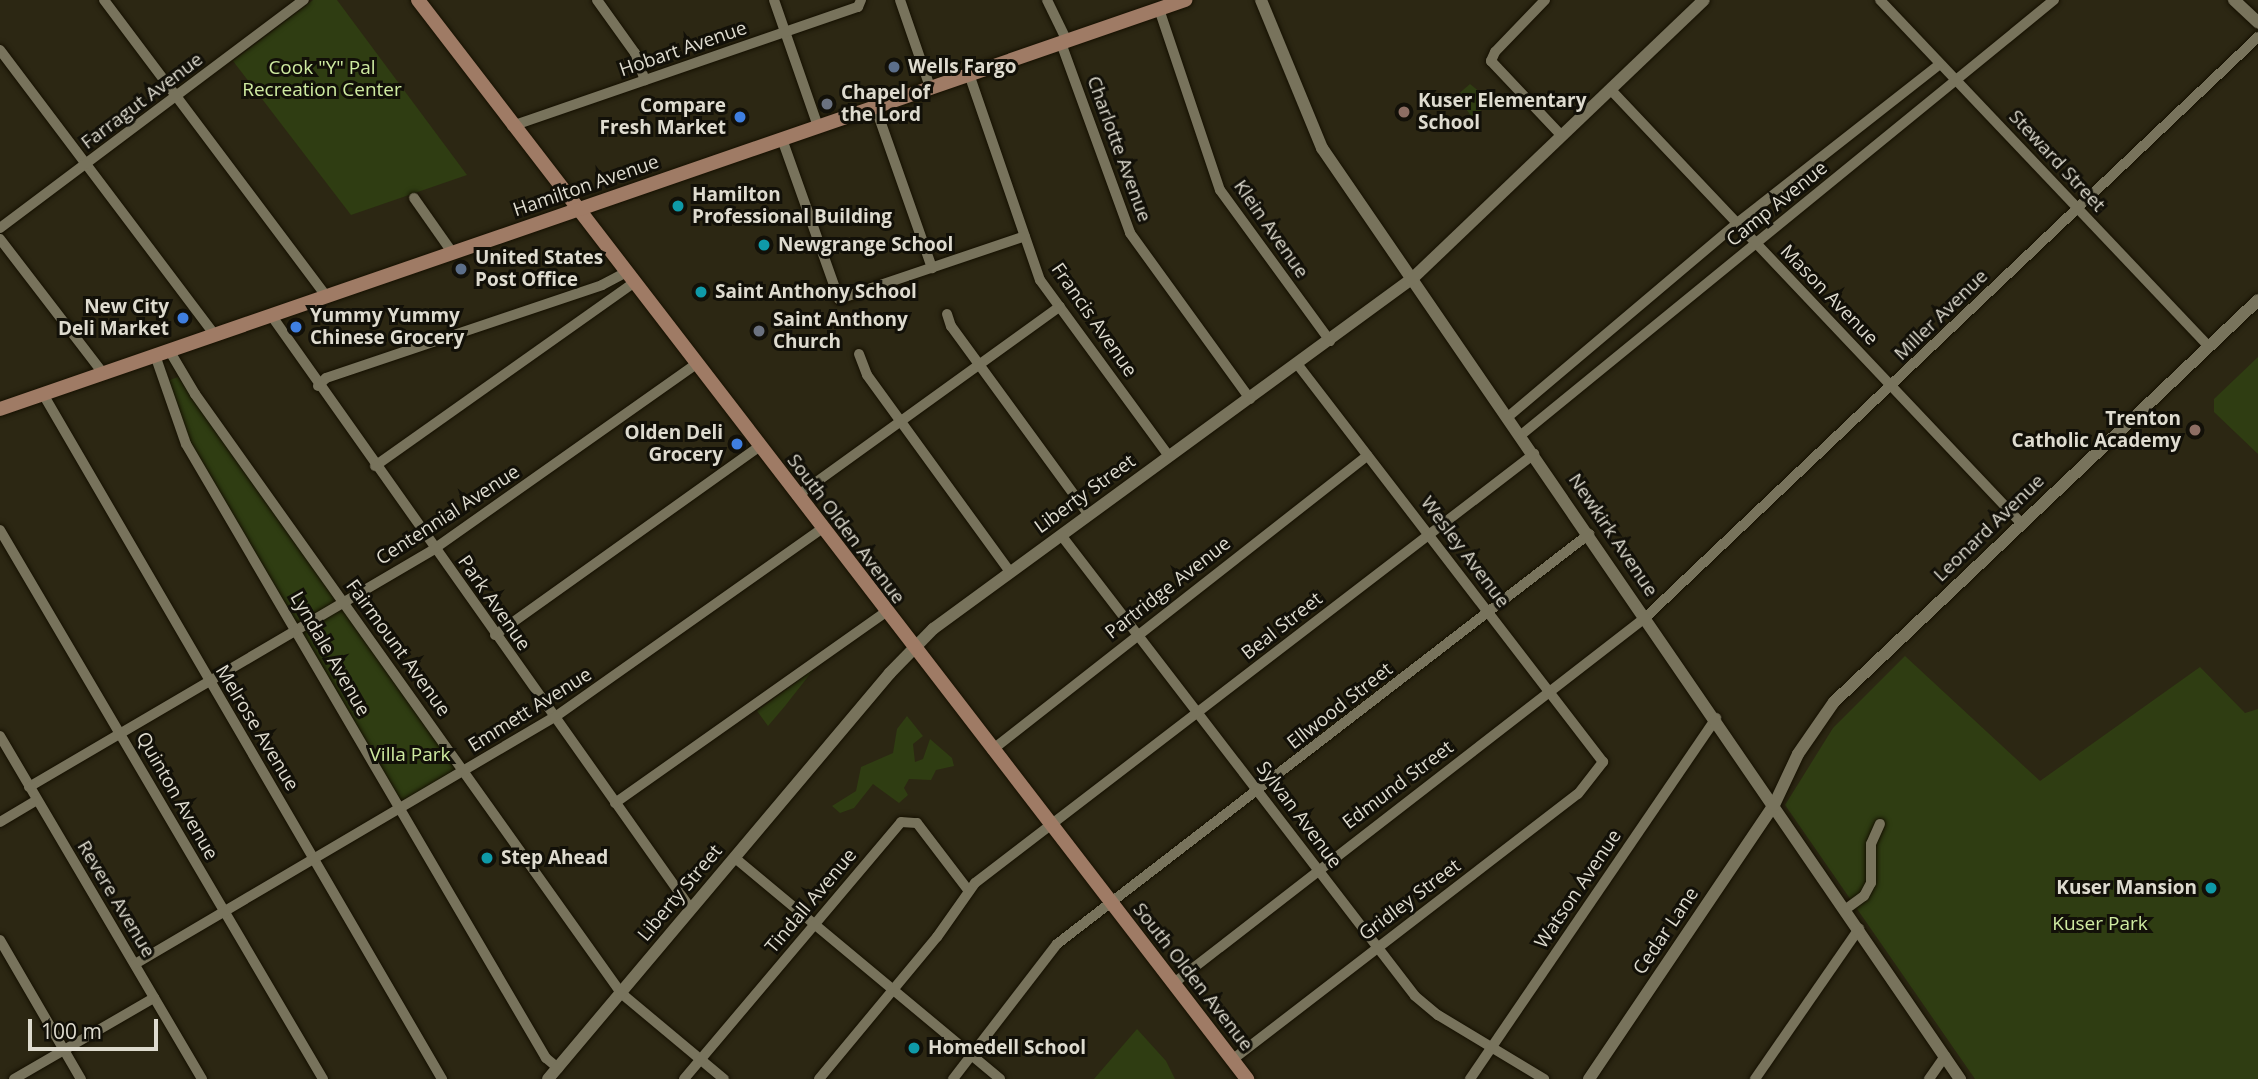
<!DOCTYPE html>
<style>
body{margin:0}
#map{position:relative;width:2258px;height:1079px;overflow:hidden;background:#2c2713;font-family:"Open Sans",sans-serif}
div>[style]{position:absolute}
.green>*{inset:0;background:#2f3d12}
.roads{filter:drop-shadow(0 0 2px #151001) drop-shadow(0 0 2px #151001)}
.minor>*{height:10px;margin:-5px;padding:0 5px;transform-origin:5px;border-radius:5px;background:#78735c}
.tertiary>*{height:12px;margin:-6px;padding:0 6px;transform-origin:6px;border-radius:6px;background:#78735c}
.secondary>*{height:14px;margin:-7px;padding:0 7px;transform-origin:7px;border-radius:7px;background:#9f7b65}
.dots>*{width:19px;height:19px;translate:-50% -50%;box-sizing:border-box;border:4px solid #121008;border-radius:50%}
span{translate:-50% -50%;white-space:nowrap;text-align:center;line-height:1.15;-webkit-text-stroke:6px #121008;paint-order:stroke}
.street-label{font-size:19px;color:#dedbcf}
.poi-label{font-size:19px;color:#dedbcf;font-weight:700}
.left{translate:0 -50%;text-align:left}
.right{translate:-100% -50%;text-align:right}
.park-label{font-size:19px;color:#cfeba1}
.scale{position:absolute;left:28px;top:1019px;width:130px;height:32px;box-sizing:border-box;border:4px solid #dedbcf;border-top:0;padding-left:9px;font-size:21px;line-height:24px;white-space:nowrap;color:#dedbcf;-webkit-text-stroke:5px #121008;paint-order:stroke}
</style>
<div id="map">
<div class="green">
<i style="clip-path:polygon(313px 0,337px 0,467px 175px,351px 215px,233px 61px)"></i>
<i style="clip-path:polygon(1470px 84px,1492px 102px,1472px 117px,1456px 96px)"></i>
<i style="clip-path:polygon(2258px 357px,2258px 454px,2214px 412px,2214px 399px)"></i>
<i style="clip-path:polygon(178px 377px,458px 769px,403px 804px,185px 437px,167px 381px)"></i>
<i style="clip-path:polygon(1905px 656px,2040px 781px,2200px 667px,2245px 713px,2258px 709px,2258px 1079px,1975px 1079px,1785px 805px,1833px 728px)"></i>
<i style="clip-path:polygon(814px 669px,785px 706px,768px 726px,757px 711px)"></i>
<i style="clip-path:polygon(907px 716px,923px 736px,913px 744px,915px 762px,923px 759px,930px 739px,952px 758px,954px 766px,936px 770px,931px 780px,909px 779px,904px 788px,908px 795px,899px 803px,873px 784px,854px 808px,840px 813px,832px 806px,856px 791px,861px 767px,893px 753px,897px 729px)"></i>
<i style="clip-path:polygon(1137px 1029px,1166px 1061px,1175px 1079px,1094px 1079px)"></i>
</div>
<div class="roads">
<div class="minor">
<i style="left:104px;top:0;width:370px;rotate:53.1deg"></i>
<i style="left:597px;top:0;width:65px;rotate:54.4deg"></i>
<i style="left:635px;top:53px;width:29px;rotate:70deg"></i>
<i style="left:774px;top:0;width:133px;rotate:70.8deg"></i>
<i style="left:900px;top:0;width:92px;rotate:71deg"></i>
<i style="left:1047px;top:0;width:46px;rotate:64deg"></i>
<i style="left:1545px;top:0;width:72px;rotate:133.9deg"></i>
<i style="left:1495px;top:52px;width:10px;rotate:114deg"></i>
<i style="left:1491px;top:61px;width:103px;rotate:46.6deg"></i>
<i style="left:1880px;top:0;width:477px;rotate:46.5deg"></i>
<i style="left:1159px;top:9px;width:191px;rotate:71.4deg"></i>
<i style="left:1220px;top:190px;width:187px;rotate:53.9deg"></i>
<i style="left:1061px;top:43px;width:202px;rotate:70deg"></i>
<i style="left:1130px;top:233px;width:205px;rotate:54.1deg"></i>
<i style="left:0;top:50px;width:357px;rotate:53deg"></i>
<i style="left:969px;top:74px;width:218px;rotate:71deg"></i>
<i style="left:1040px;top:280px;width:218px;rotate:53.8deg"></i>
<i style="left:1611px;top:90px;width:596px;rotate:46.56deg"></i>
<i style="left:875px;top:106px;width:172px;rotate:70.6deg"></i>
<i style="left:512px;top:126px;width:366px;rotate:-19deg"></i>
<i style="left:858px;top:7px;width:8px;rotate:-67deg"></i>
<i style="left:782px;top:139px;width:170px;rotate:70.4deg"></i>
<i style="left:839px;top:299px;width:196px;rotate:-18.7deg"></i>
<i style="left:414px;top:198px;width:66px;rotate:54.9deg"></i>
<i style="left:0;top:228px;width:380px;rotate:-36.9deg"></i>
<i style="left:0;top:239px;width:169px;rotate:52.5deg"></i>
<i style="left:947px;top:314px;width:13px;rotate:72deg"></i>
<i style="left:951px;top:326px;width:234px;rotate:53.9deg"></i>
<i style="left:271px;top:315px;width:727px;rotate:54.74deg"></i>
<i style="left:169px;top:350px;width:51px;rotate:59.4deg"></i>
<i style="left:195px;top:394px;width:735px;rotate:54.58deg"></i>
<i style="left:621px;top:993px;width:134px;rotate:39.9deg"></i>
<i style="left:859px;top:354px;width:22px;rotate:69deg"></i>
<i style="left:867px;top:375px;width:243px;rotate:54deg"></i>
<i style="left:155px;top:355px;width:94px;rotate:70.8deg"></i>
<i style="left:186px;top:444px;width:712px;rotate:59.62deg"></i>
<i style="left:546px;top:1058px;width:16px;rotate:40deg"></i>
<i style="left:318px;top:386px;width:11px;rotate:-45deg"></i>
<i style="left:326px;top:378px;width:291px;rotate:-18.6deg"></i>
<i style="left:602px;top:285px;width:26px;rotate:-28deg"></i>
<i style="left:43px;top:394px;width:793px;rotate:59.78deg"></i>
<i style="left:1509px;top:416px;width:297px;rotate:-40.2deg"></i>
<i style="left:1736px;top:224px;width:259px;rotate:-38.1deg"></i>
<i style="left:1521px;top:435px;width:688px;rotate:-39.22deg"></i>
<i style="left:375px;top:466px;width:316px;rotate:-35.3deg"></i>
<i style="left:797px;top:496px;width:324px;rotate:-35.8deg"></i>
<i style="left:0;top:530px;width:637px;rotate:59.53deg"></i>
<i style="left:1061px;top:535px;width:581px;rotate:52.48deg"></i>
<i style="left:1415px;top:996px;width:30px;rotate:40deg"></i>
<i style="left:1438px;top:1015px;width:124px;rotate:31.1deg"></i>
<i style="left:495px;top:635px;width:324px;rotate:-35.5deg"></i>
<i style="left:0;top:736px;width:398px;rotate:59.5deg"></i>
<i style="left:992px;top:750px;width:477px;rotate:-38.1deg"></i>
<i style="left:29px;top:787px;width:470px;rotate:-30.4deg"></i>
<i style="left:434px;top:549px;width:319px;rotate:-35.2deg"></i>
<i style="left:615px;top:803px;width:332px;rotate:-35.2deg"></i>
<i style="left:0;top:822px;width:43px;rotate:-30.7deg"></i>
<i style="left:735px;top:858px;width:345px;rotate:39.8deg"></i>
<i style="left:1846px;top:909px;width:22px;rotate:-36deg"></i>
<i style="left:1864px;top:896px;width:15px;rotate:-62deg"></i>
<i style="left:1871px;top:883px;width:39px;rotate:-90deg"></i>
<i style="left:1871px;top:844px;width:22px;rotate:-66deg"></i>
<i style="left:0;top:940px;width:161px;rotate:59.8deg"></i>
<i style="left:135px;top:964px;width:487px;rotate:-30.5deg"></i>
<i style="left:555px;top:717px;width:327px;rotate:-35.2deg"></i>
<i style="left:1174px;top:983px;width:597px;rotate:-37.79deg"></i>
<i style="left:1646px;top:617px;width:843px;rotate:-43.46deg"></i>
<i style="left:1232px;top:1060px;width:436px;rotate:-37.6deg"></i>
<i style="left:1578px;top:794px;width:41px;rotate:-52deg"></i>
<i style="left:1603px;top:762px;width:501px;rotate:-127.53deg"></i>
<i style="left:14px;top:1079px;width:162px;rotate:-30.1deg"></i>
<i style="left:684px;top:1079px;width:336px;rotate:-49.8deg"></i>
<i style="left:901px;top:822px;width:16px;rotate:4deg"></i>
<i style="left:917px;top:823px;width:84px;rotate:52.7deg"></i>
<i style="left:819px;top:1079px;width:185px;rotate:-50.3deg"></i>
<i style="left:937px;top:937px;width:66px;rotate:-54.9deg"></i>
<i style="left:975px;top:883px;width:705px;rotate:-37.5deg"></i>
<i style="left:953px;top:1079px;width:170px;rotate:-52.4deg"></i>
<i style="left:1057px;top:944px;width:672px;rotate:-37.62deg"></i>
<i style="left:1470px;top:1079px;width:437px;rotate:-55.7deg"></i>
<i style="left:1755px;top:1079px;width:183px;rotate:-55.3deg"></i>
<i style="left:1929px;top:1079px;width:28px;rotate:-55deg"></i>
</div>
<div class="tertiary">
<i style="left:1261px;top:0;width:160px;rotate:67.6deg"></i>
<i style="left:1322px;top:148px;width:1129px;rotate:55.58deg"></i>
<i style="left:2234px;top:0;width:33px;rotate:43deg"></i>
<i style="left:548px;top:1079px;width:531px;rotate:-49.89deg"></i>
<i style="left:890px;top:673px;width:62px;rotate:-45.7deg"></i>
<i style="left:933px;top:629px;width:595px;rotate:-36.18deg"></i>
<i style="left:1413px;top:278px;width:402px;rotate:-43.7deg"></i>
<i style="left:1589px;top:1079px;width:331px;rotate:-56deg"></i>
<i style="left:1774px;top:805px;width:56px;rotate:-64.8deg"></i>
<i style="left:1798px;top:754px;width:63px;rotate:-55.3deg"></i>
<i style="left:1834px;top:702px;width:584px;rotate:-43.47deg"></i>
</div>
<div class="secondary">
<i style="left:418px;top:0;width:1361px;rotate:52.46deg"></i>
<i style="left:0;top:409px;width:1254px;rotate:-19.04deg"></i>
</div>
</div>
<div class="dots">
<i style="left:894px;top:67px;background:#5c6f8a"></i>
<i style="left:827px;top:104px;background:#6b7280"></i>
<i style="left:1404px;top:112px;background:#8d6e63"></i>
<i style="left:740px;top:117px;background:#3f7fe0"></i>
<i style="left:678px;top:206px;background:#0f9aa8"></i>
<i style="left:764px;top:245px;background:#0f9aa8"></i>
<i style="left:461px;top:269px;background:#5c6f8a"></i>
<i style="left:701px;top:292px;background:#0f9aa8"></i>
<i style="left:183px;top:318px;background:#3f7fe0"></i>
<i style="left:296px;top:327px;background:#3f7fe0"></i>
<i style="left:759px;top:331px;background:#6b7280"></i>
<i style="left:2195px;top:430px;background:#8d6e63"></i>
<i style="left:737px;top:444px;background:#3f7fe0"></i>
<i style="left:487px;top:858px;background:#0f9aa8"></i>
<i style="left:2211px;top:888px;background:#0f9aa8"></i>
<i style="left:914px;top:1048px;background:#0f9aa8"></i>
</div>
<div class="street-label">
<span style="left:683px;top:49px;rotate:-19deg">Hobart Avenue</span>
<span style="left:142px;top:101px;rotate:-37deg">Farragut Avenue</span>
<span style="left:1119px;top:149px;rotate:70deg">Charlotte Avenue</span>
<span style="left:2057px;top:161px;rotate:47deg">Steward Street</span>
<span style="left:586px;top:186px;rotate:-19deg">Hamilton Avenue</span>
<span style="left:1777px;top:204px;rotate:-39deg">Camp Avenue</span>
<span style="left:1271px;top:229px;rotate:55deg">Klein Avenue</span>
<span style="left:1829px;top:295px;rotate:46deg">Mason Avenue</span>
<span style="left:1941px;top:315px;rotate:-44deg">Miller Avenue</span>
<span style="left:1094px;top:320px;rotate:55deg">Francis Avenue</span>
<span style="left:1085px;top:494px;rotate:-36deg">Liberty Street</span>
<span style="left:448px;top:515px;rotate:-33deg">Centennial Avenue</span>
<span style="left:1989px;top:528px;rotate:-44deg">Leonard Avenue</span>
<span style="left:846px;top:529px;rotate:53deg">South Olden Avenue</span>
<span style="left:1613px;top:535px;rotate:56deg">Newkirk Avenue</span>
<span style="left:1465px;top:552px;rotate:53deg">Wesley Avenue</span>
<span style="left:1168px;top:588px;rotate:-38deg">Partridge Avenue</span>
<span style="left:494px;top:603px;rotate:55deg">Park Avenue</span>
<span style="left:1282px;top:626px;rotate:-38deg">Beal Street</span>
<span style="left:398px;top:648px;rotate:54deg">Fairmount Avenue</span>
<span style="left:330px;top:654px;rotate:60deg">Lyndale Avenue</span>
<span style="left:1340px;top:706px;rotate:-38deg">Ellwood Street</span>
<span style="left:530px;top:710px;rotate:-32deg">Emmett Avenue</span>
<span style="left:257px;top:728px;rotate:59deg">Melrose Avenue</span>
<span style="left:1398px;top:785px;rotate:-37deg">Edmund Street</span>
<span style="left:177px;top:796px;rotate:60deg">Quinton Avenue</span>
<span style="left:1299px;top:815px;rotate:53deg">Sylvan Avenue</span>
<span style="left:1578px;top:889px;rotate:-56deg">Watson Avenue</span>
<span style="left:680px;top:893px;rotate:-50deg">Liberty Street</span>
<span style="left:116px;top:899px;rotate:59deg">Revere Avenue</span>
<span style="left:1410px;top:900px;rotate:-37deg">Gridley Street</span>
<span style="left:811px;top:901px;rotate:-50deg">Tindall Avenue</span>
<span style="left:1666px;top:931px;rotate:-56deg">Cedar Lane</span>
<span style="left:1193px;top:977px;rotate:52deg">South Olden Avenue</span>
</div>
<div class="poi-label">
<span class="left" style="left:908px;top:67px">Wells Fargo</span>
<span class="left" style="left:841px;top:104px">Chapel of<br>the Lord</span>
<span class="left" style="left:1418px;top:112px">Kuser Elementary<br>School</span>
<span class="right" style="left:726px;top:117px">Compare<br>Fresh Market</span>
<span class="left" style="left:692px;top:206px">Hamilton<br>Professional Building</span>
<span class="left" style="left:778px;top:245px">Newgrange School</span>
<span class="left" style="left:475px;top:269px">United States<br>Post Office</span>
<span class="left" style="left:715px;top:292px">Saint Anthony School</span>
<span class="right" style="left:169px;top:318px">New City<br>Deli Market</span>
<span class="left" style="left:310px;top:327px">Yummy Yummy<br>Chinese Grocery</span>
<span class="left" style="left:773px;top:331px">Saint Anthony<br>Church</span>
<span class="right" style="left:2181px;top:430px">Trenton<br>Catholic Academy</span>
<span class="right" style="left:723px;top:444px">Olden Deli<br>Grocery</span>
<span class="left" style="left:501px;top:858px">Step Ahead</span>
<span class="right" style="left:2197px;top:888px">Kuser Mansion</span>
<span class="left" style="left:928px;top:1048px">Homedell School</span>
</div>
<div class="park-label">
<span style="left:322px;top:79px">Cook "Y" Pal<br>Recreation Center</span>
<span style="left:410px;top:755px">Villa Park</span>
<span style="left:2100px;top:924px">Kuser Park</span>
</div>
<div class="scale">100 m</div>
</div>
